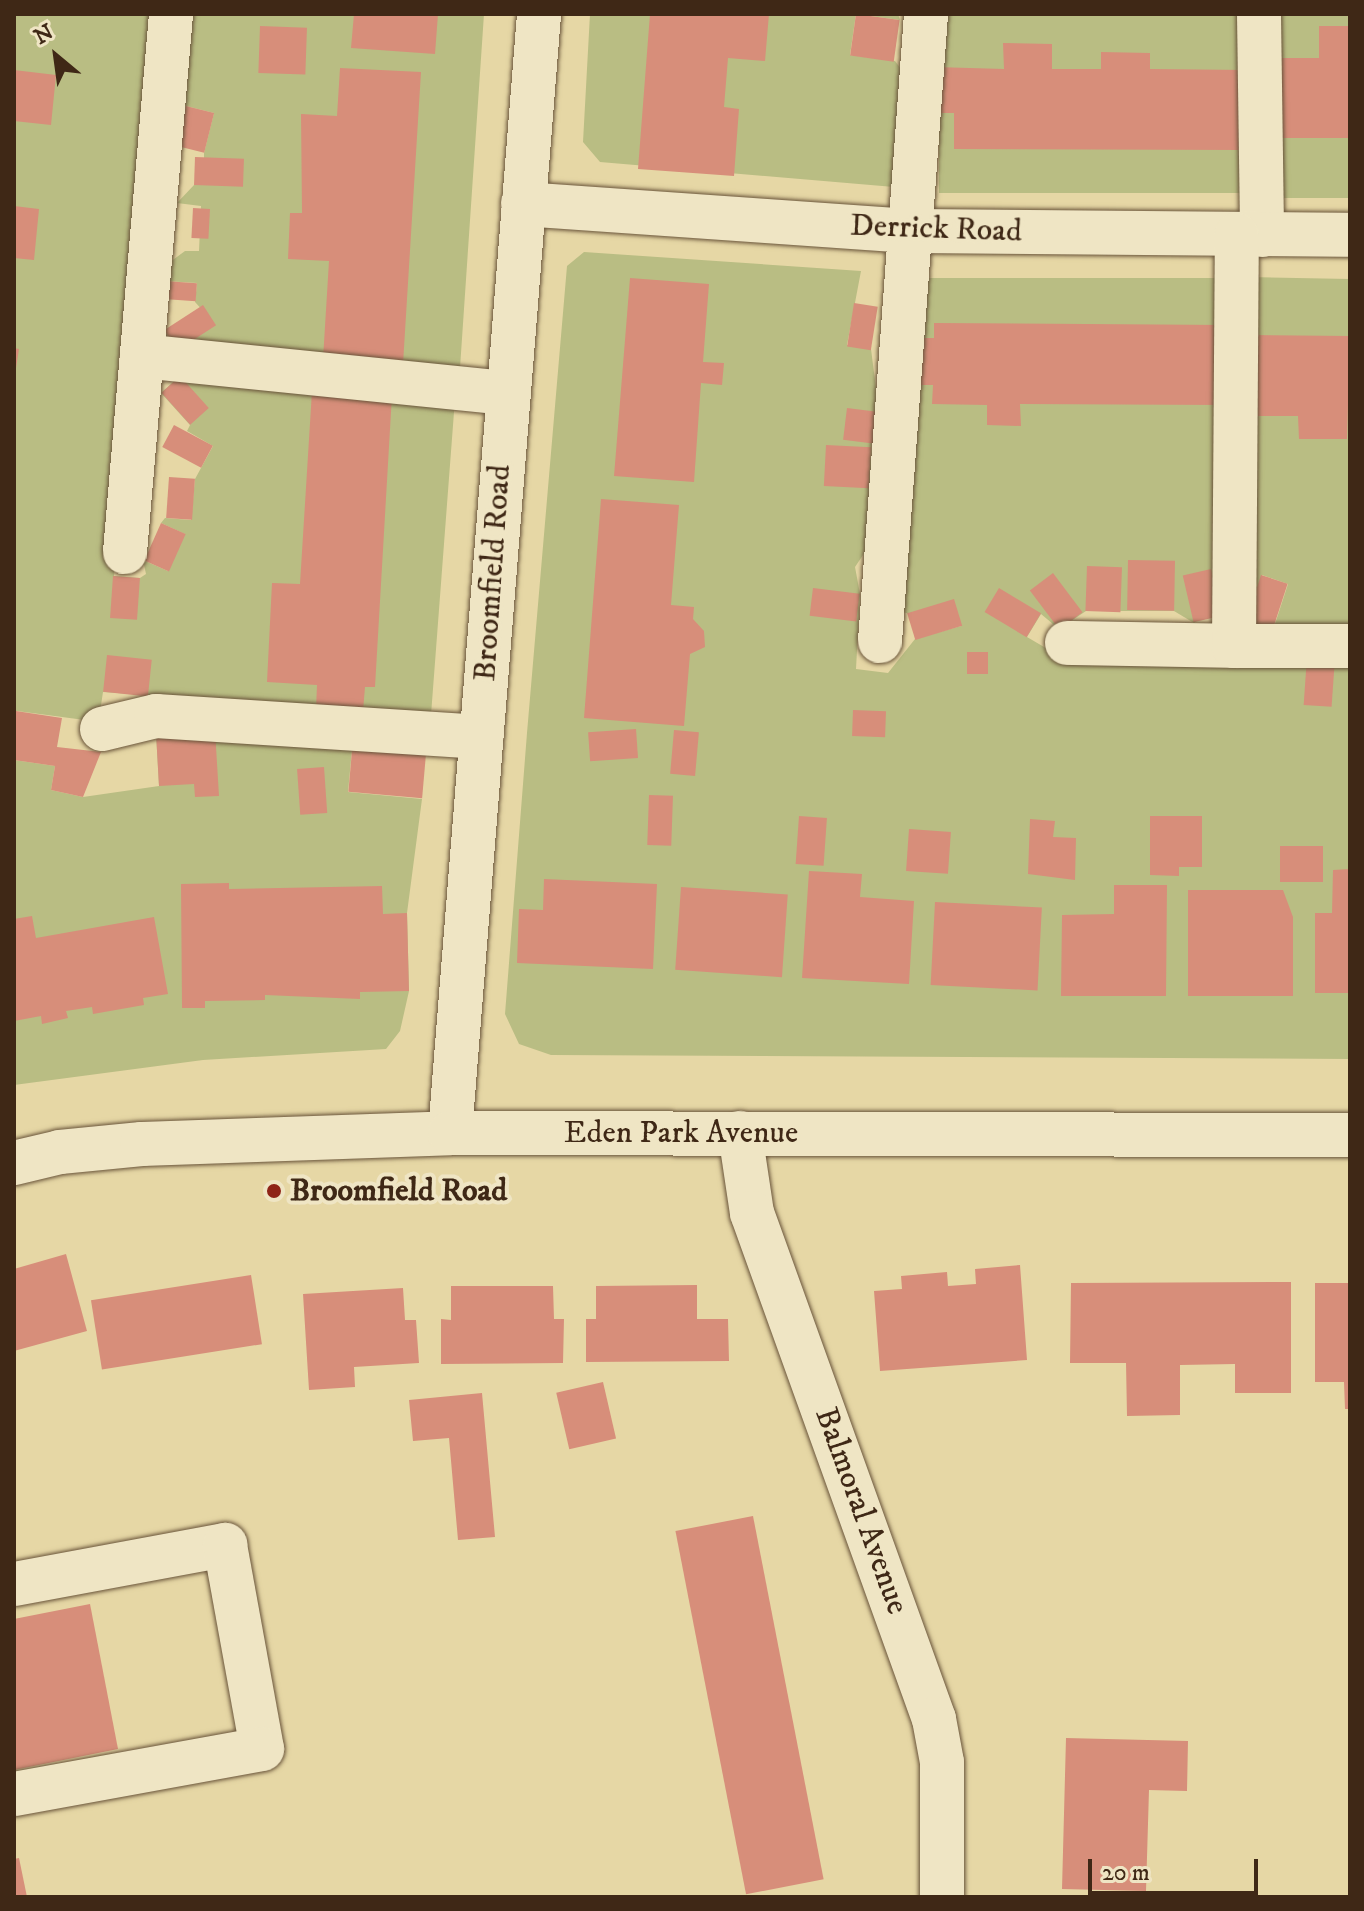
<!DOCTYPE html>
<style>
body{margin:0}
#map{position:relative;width:1364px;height:1911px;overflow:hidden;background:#e6d7a5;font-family:"IM FELL DW Pica",serif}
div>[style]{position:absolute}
.green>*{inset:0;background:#b9bd83;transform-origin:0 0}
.building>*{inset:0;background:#d78e7a;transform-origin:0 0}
.roads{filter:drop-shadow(0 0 2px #69543a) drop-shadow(0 0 2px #69543a)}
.minor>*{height:44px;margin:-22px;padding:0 22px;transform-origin:22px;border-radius:22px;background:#efe5c4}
.dots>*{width:22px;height:22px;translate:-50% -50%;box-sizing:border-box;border:4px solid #efe5c4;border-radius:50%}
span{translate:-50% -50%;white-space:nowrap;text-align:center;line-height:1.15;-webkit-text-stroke:8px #efe5c4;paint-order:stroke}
.street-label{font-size:32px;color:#3f2816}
.poi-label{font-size:32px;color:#3f2816;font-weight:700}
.left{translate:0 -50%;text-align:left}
.frame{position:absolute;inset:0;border:16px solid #3f2816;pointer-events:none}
.north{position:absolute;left:16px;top:16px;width:80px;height:80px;-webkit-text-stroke:6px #efe5c4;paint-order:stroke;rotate:331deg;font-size:22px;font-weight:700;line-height:32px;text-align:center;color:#3f2816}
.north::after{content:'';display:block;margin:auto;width:28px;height:36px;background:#3f2816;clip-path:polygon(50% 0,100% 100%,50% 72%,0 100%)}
.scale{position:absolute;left:1088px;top:1859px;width:170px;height:36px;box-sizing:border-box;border:4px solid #3f2816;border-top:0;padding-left:10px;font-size:24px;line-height:28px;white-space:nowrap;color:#3f2816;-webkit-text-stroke:6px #efe5c4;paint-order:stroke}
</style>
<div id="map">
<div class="green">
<i style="clip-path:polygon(14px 14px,161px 14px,114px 576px,140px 578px,146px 574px,143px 560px,168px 571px,185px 534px,161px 523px,165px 518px,191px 520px,195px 479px,213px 446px,187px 431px,190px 425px,161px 393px,180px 376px,455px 399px,431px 715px,103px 692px,100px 712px,92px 721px,17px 711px,14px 728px)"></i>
<i style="clip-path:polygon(190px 14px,484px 14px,460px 368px,176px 350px,215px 324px,195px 302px,197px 283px,165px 281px,166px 265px,185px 251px,199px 251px,201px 206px,177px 203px,194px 185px,204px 185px,204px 153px,214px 113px,186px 106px,184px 98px)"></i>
<i style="clip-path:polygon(590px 14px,898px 14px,900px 20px,856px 14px,850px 55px,895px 61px,901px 69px,894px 187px,600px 162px,583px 142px)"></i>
<i style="left:939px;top:14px;width:308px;height:179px"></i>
<i style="left:1270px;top:14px;width:80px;height:184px"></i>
<i style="clip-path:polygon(584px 252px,861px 271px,847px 345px,871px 349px,879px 412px,871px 447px,871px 543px,855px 567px,860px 594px,856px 669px,888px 673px,915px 639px,961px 626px,898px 611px,918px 278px,1226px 278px,1224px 600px,1194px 623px,1174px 611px,1086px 611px,1059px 629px,1041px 614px,1027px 637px,1056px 654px,1350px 661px,1350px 1059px,551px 1055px,519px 1044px,505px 1014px,527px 733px,567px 266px)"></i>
<i style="clip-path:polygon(1250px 277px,1350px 279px,1350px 625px,1273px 630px,1288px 584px,1262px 575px,1251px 607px)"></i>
<i style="clip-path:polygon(156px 733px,353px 739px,348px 792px,422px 799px,407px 913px,409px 991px,400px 1031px,386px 1049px,203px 1060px,14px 1085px,14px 760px,55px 766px,51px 790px,83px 797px,159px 786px)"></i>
</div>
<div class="building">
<i style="clip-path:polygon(354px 14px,438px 14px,435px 54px,351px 48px)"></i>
<i style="clip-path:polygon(650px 14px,769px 14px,765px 61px,728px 58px,724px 107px,739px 109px,734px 176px,638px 169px)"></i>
<i style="left:856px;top:14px;width:44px;height:42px;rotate:8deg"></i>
<i style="left:260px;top:26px;width:47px;height:47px;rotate:2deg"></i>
<i style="clip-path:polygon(1319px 26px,1350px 26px,1350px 138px,1270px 138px,1271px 58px,1319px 58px)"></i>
<i style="clip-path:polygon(1003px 43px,1052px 44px,1052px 69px,1101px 69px,1101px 52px,1150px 53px,1150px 69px,1248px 70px,1247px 150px,954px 149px,954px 113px,930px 113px,935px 67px,1004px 69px)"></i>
<i style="clip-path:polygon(340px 68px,421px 72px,403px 364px,323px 359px,329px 261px,288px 259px,290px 213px,302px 213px,301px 114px,337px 116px)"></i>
<i style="clip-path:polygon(14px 70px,56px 75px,51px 125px,14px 121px)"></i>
<i style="left:186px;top:106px;width:29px;height:41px;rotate:14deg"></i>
<i style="left:195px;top:157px;width:49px;height:28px;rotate:2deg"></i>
<i style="clip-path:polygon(14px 206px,39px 209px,34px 260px,14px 258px)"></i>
<i style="left:193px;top:208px;width:17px;height:30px;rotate:3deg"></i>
<i style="clip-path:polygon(630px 278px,709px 284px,703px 362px,724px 363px,722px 385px,701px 383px,694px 482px,614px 476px)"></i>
<i style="left:165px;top:281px;width:32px;height:18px;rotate:4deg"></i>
<i style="left:854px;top:303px;width:24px;height:44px;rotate:9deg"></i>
<i style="left:203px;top:305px;width:24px;height:46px;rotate:57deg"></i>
<i style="clip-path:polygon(934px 323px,1226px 325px,1225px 405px,1020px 404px,1021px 426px,987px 425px,987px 405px,932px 404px,933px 385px,914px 385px,914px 338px,934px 338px)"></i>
<i style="clip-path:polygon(1250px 335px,1350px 336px,1347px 439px,1299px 439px,1298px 416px,1250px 416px)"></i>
<i style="clip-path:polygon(14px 348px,19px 349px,16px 368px,14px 368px)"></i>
<i style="left:180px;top:376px;width:43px;height:25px;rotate:48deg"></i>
<i style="clip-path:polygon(312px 391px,392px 395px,375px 687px,365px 687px,363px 711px,316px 709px,317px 685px,267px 682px,272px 583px,300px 584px)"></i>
<i style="left:847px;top:408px;width:32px;height:32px;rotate:7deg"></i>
<i style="left:174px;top:425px;width:44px;height:25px;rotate:28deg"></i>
<i style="left:826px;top:445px;width:45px;height:41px;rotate:3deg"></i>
<i style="left:169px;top:477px;width:26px;height:41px;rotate:4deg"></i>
<i style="clip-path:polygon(601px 499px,679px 505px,671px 605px,694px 607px,693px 619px,704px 631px,705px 647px,690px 654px,684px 726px,584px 718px)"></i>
<i style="left:161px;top:523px;width:27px;height:41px;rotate:24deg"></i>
<i style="left:1128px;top:560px;width:47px;height:50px;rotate:1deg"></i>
<i style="left:1087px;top:566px;width:35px;height:45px;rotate:2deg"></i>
<i style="left:1211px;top:569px;width:48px;height:29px;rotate:77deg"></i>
<i style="left:1053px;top:573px;width:49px;height:29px;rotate:53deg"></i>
<i style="left:1261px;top:575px;width:28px;height:48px;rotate:18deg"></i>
<i style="left:113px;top:576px;width:27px;height:42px;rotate:4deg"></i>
<i style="left:813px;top:588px;width:47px;height:28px;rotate:7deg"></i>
<i style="left:999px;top:588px;width:49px;height:28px;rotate:31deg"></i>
<i style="left:954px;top:599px;width:28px;height:49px;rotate:73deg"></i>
<i style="left:967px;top:652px;width:21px;height:22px"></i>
<i style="left:107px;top:655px;width:45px;height:37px;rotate:6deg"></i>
<i style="left:1307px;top:657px;width:28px;height:48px;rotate:4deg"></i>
<i style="left:853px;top:710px;width:33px;height:26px;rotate:2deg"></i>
<i style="clip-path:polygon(16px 711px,62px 718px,57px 747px,101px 752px,83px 797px,51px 790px,55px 766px,14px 760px)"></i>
<i style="left:636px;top:729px;width:29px;height:48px;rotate:86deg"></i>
<i style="clip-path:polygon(215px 730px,219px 796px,195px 797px,194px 784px,159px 786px,156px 733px)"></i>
<i style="left:674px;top:730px;width:25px;height:44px;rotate:5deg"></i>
<i style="left:353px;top:739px;width:74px;height:53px;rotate:5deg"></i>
<i style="left:324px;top:767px;width:46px;height:27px;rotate:86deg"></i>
<i style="left:649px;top:795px;width:24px;height:50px;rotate:2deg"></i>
<i style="left:799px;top:816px;width:28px;height:48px;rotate:4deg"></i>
<i style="clip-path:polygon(1150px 816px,1202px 816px,1202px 867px,1179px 867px,1179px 876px,1150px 875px)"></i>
<i style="clip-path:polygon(1030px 819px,1055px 821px,1053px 837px,1076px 838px,1075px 880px,1028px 874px)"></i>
<i style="left:909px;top:829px;width:42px;height:42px;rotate:4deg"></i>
<i style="left:1280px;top:846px;width:43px;height:36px"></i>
<i style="clip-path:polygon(1350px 869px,1350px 993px,1315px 993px,1315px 913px,1332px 913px,1333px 870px)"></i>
<i style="clip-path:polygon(809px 871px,862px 874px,860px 897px,914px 901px,909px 984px,802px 978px)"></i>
<i style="clip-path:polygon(544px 879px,657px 884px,653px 969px,517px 963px,519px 909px,543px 910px)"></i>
<i style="clip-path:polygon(229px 883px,229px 889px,382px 886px,383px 914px,407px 913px,409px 991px,360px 992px,360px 999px,265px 995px,265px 1000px,205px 1001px,205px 1008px,182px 1008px,181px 884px)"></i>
<i style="clip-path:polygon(1114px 885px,1167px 885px,1166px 996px,1061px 996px,1062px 915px,1114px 914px)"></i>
<i style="left:681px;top:887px;width:107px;height:83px;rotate:4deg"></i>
<i style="clip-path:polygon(1188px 890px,1283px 890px,1293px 917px,1293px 996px,1188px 996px)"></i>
<i style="left:935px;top:902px;width:107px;height:83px;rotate:3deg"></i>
<i style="clip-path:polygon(32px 916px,36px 938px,154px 917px,168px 994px,143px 998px,144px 1005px,93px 1014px,92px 1007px,66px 1011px,68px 1018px,42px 1024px,41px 1016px,14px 1021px,14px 919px)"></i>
<i style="clip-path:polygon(66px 1254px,87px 1331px,14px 1351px,14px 1269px)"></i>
<i style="clip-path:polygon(1020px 1265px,1027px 1360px,880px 1371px,874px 1291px,902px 1289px,901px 1276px,947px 1272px,948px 1286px,976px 1284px,975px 1269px)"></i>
<i style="left:251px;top:1275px;width:70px;height:162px;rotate:81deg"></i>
<i style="clip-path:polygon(1291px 1282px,1291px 1393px,1235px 1393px,1235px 1364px,1180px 1365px,1180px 1415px,1127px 1416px,1126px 1363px,1070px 1363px,1071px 1283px)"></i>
<i style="clip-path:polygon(1315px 1283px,1350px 1283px,1350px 1409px,1345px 1409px,1344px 1382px,1315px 1382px)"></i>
<i style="clip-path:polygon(697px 1285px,697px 1319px,728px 1319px,729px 1361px,586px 1362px,586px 1319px,596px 1319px,596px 1286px)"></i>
<i style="clip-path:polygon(451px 1286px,553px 1286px,554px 1319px,564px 1319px,563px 1363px,441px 1364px,441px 1319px,451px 1320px)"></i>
<i style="clip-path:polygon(403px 1288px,405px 1320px,416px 1320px,419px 1363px,354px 1367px,355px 1387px,309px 1390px,303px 1294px)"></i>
<i style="left:603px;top:1382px;width:58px;height:48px;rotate:77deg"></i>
<i style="clip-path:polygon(482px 1393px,495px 1537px,458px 1540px,449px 1438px,413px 1441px,409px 1400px)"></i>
<i style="left:753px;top:1516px;width:370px;height:79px;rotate:79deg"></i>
<i style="clip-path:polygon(90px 1604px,118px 1749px,14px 1770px,14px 1619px)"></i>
<i style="clip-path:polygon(1066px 1738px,1188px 1741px,1187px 1791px,1149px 1790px,1146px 1891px,1062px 1889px)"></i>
<i style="clip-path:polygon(19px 1858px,27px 1897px,14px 1897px,14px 1859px)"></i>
</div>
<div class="roads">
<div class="minor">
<i style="left:1259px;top:14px;width:221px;rotate:89.2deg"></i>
<i style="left:523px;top:204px;width:387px;rotate:4deg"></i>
<i style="left:909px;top:231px;width:441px;rotate:0.5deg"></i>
<i style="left:142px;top:356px;width:365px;rotate:5.8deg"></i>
<i style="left:125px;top:552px;width:540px;rotate:-85.11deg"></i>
<i style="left:880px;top:641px;width:629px;rotate:-85.8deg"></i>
<i style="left:1067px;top:643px;width:167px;rotate:1deg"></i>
<i style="left:1234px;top:646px;width:411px;rotate:-89.6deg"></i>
<i style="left:1234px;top:646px;width:116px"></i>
<i style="left:102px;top:729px;width:56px;rotate:-13.5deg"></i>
<i style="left:156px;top:716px;width:326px;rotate:3.7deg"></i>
<i style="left:450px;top:1133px;width:1123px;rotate:-85.45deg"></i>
<i style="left:740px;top:1133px;width:81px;rotate:81.5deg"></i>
<i style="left:752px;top:1213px;width:538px;rotate:70.22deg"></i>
<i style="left:934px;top:1719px;width:44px;rotate:79.5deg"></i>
<i style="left:942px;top:1762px;width:135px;rotate:90deg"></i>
<i style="left:14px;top:1163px;width:47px;rotate:-13.4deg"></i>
<i style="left:60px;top:1152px;width:82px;rotate:-5.6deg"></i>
<i style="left:142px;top:1144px;width:308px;rotate:-2deg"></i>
<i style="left:450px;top:1133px;width:900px;rotate:0.13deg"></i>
<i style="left:14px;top:1584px;width:215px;rotate:-10.5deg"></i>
<i style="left:225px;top:1545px;width:207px;rotate:79.7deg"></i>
<i style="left:262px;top:1749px;width:252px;rotate:169.7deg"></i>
</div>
</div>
<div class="dots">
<i style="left:274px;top:1191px;background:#8f2418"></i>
</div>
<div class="street-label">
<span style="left:936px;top:229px;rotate:2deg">Derrick Road</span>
<span style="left:493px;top:573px;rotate:-86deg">Broomfield Road</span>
<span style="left:681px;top:1133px">Eden Park Avenue</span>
<span style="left:861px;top:1511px;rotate:70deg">Balmoral Avenue</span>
</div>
<div class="poi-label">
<span class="left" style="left:290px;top:1191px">Broomfield Road</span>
</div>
<div class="frame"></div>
<div class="north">N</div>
<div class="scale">20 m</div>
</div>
